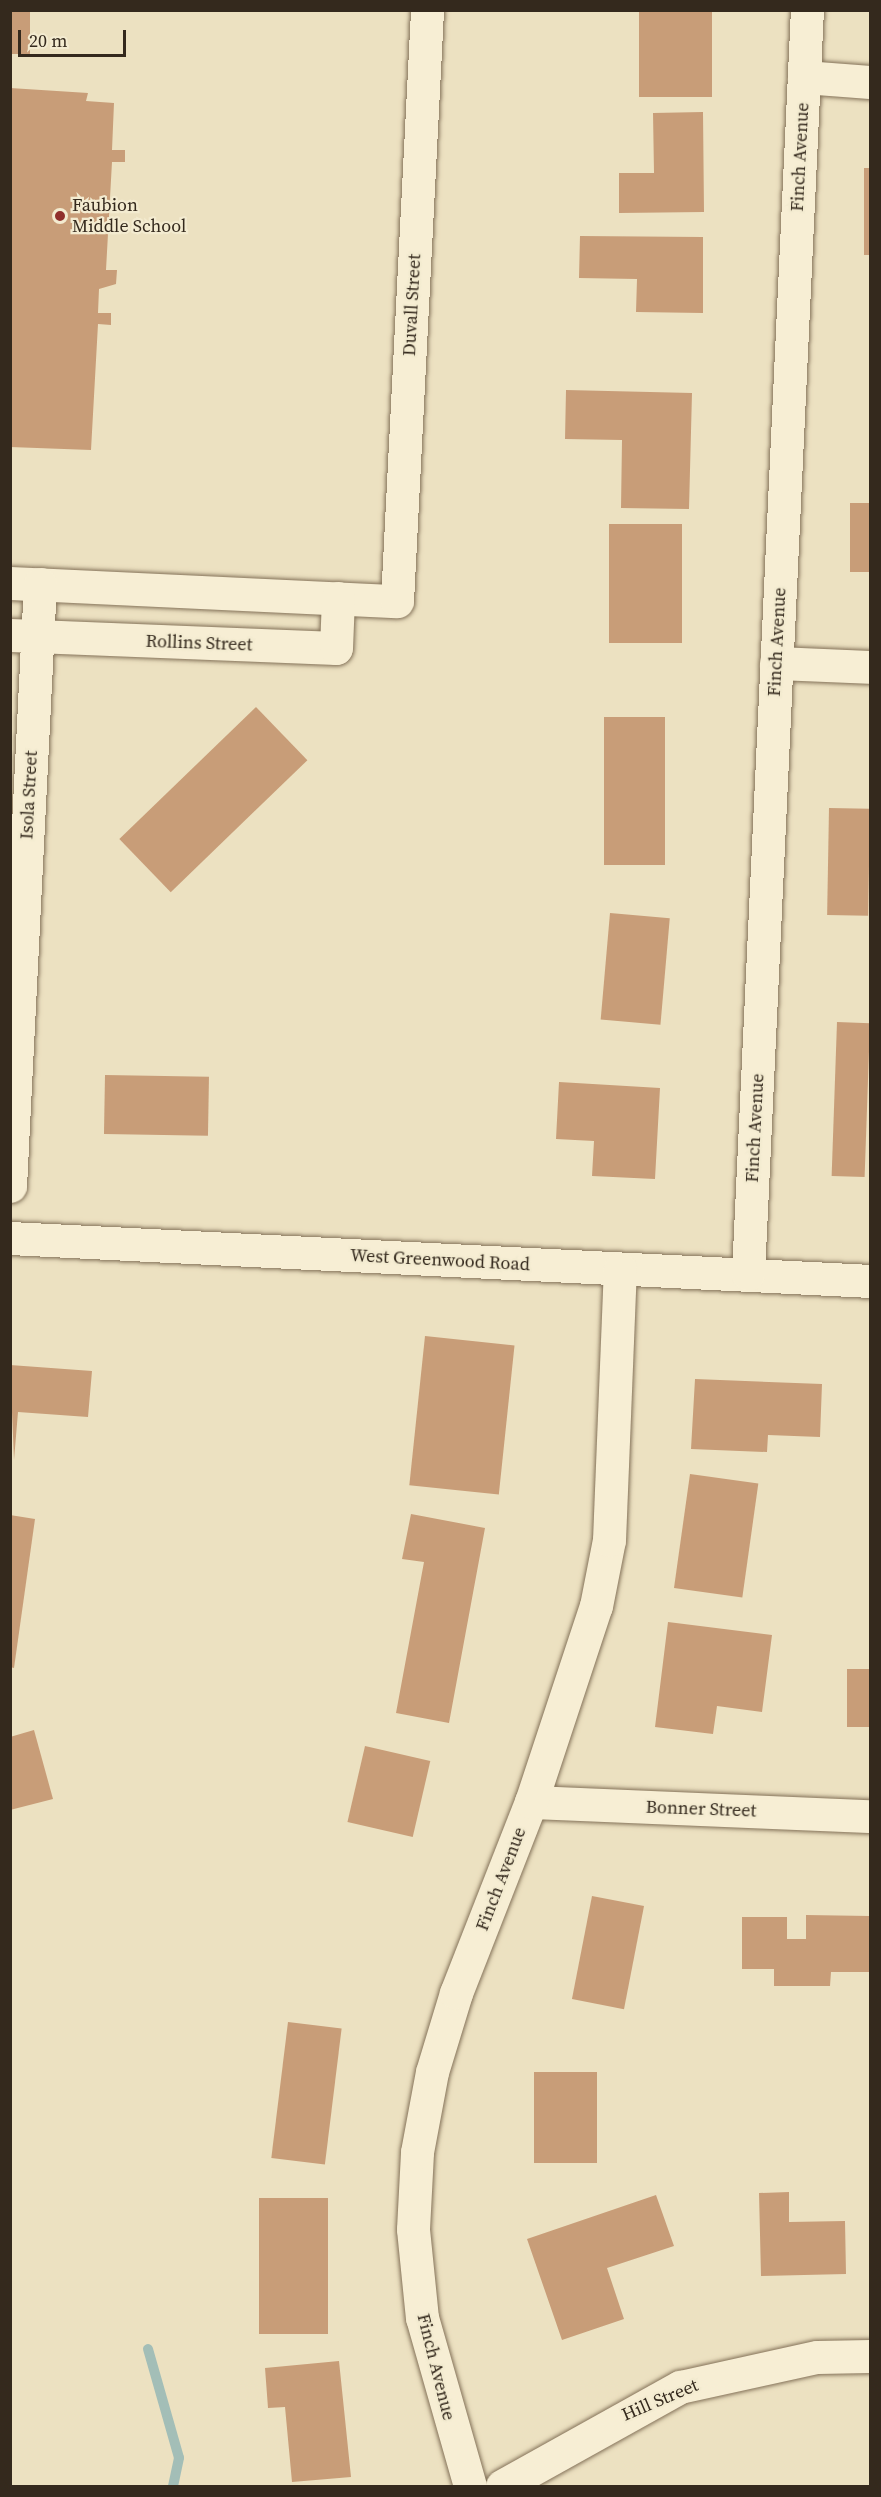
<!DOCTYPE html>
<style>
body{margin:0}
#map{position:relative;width:881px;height:2497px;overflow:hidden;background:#ece1c1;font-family:"Source Serif 4",serif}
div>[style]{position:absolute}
.stream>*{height:10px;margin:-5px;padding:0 5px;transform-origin:5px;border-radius:5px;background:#a3beb7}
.building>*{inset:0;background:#c89d78;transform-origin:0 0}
.roads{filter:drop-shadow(0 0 2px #847259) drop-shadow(0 0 2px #847259)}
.minor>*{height:33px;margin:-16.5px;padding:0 16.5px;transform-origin:16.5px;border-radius:16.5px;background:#f7eed4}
.dots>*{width:16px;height:16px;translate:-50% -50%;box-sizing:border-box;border:3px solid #f3ebd0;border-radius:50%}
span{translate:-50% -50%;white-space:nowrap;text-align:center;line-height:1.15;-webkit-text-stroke:4.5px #f3ebd0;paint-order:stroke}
.street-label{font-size:18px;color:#34291d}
.poi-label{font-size:18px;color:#34291d}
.left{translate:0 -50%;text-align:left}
.frame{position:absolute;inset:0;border:12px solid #34291d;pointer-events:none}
.scale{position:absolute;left:18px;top:30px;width:108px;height:27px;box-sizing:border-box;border:3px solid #34291d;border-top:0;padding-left:8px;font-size:18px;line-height:21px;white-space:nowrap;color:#34291d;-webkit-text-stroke:4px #f3ebd0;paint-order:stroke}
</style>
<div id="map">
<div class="stream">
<i style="left:148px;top:2349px;width:113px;rotate:74.1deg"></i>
<i style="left:179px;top:2458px;width:29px;rotate:102deg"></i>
</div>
<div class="building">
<i style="left:10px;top:10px;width:20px;height:44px"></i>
<i style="left:639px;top:10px;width:73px;height:87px"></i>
<i style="clip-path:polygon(10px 88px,88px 93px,86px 101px,114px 103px,112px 150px,125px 150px,125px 162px,112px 162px,106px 270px,117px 270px,116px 284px,99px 289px,98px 313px,111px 313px,111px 325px,98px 324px,91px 450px,10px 447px)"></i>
<i style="clip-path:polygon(703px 112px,704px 212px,619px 213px,619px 173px,654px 173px,653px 113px)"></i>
<i style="left:864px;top:168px;width:6px;height:87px"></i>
<i style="clip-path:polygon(580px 236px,703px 237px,703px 313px,636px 312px,637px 279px,579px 278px)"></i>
<i style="clip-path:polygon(566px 390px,692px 393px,689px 509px,621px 508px,622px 440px,565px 439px)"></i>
<i style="left:850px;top:503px;width:20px;height:69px"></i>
<i style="left:609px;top:524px;width:73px;height:119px"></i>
<i style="left:256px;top:707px;width:74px;height:190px;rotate:46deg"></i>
<i style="left:604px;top:717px;width:61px;height:148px"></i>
<i style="left:829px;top:808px;width:41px;height:107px;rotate:1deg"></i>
<i style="left:610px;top:913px;width:60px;height:107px;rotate:5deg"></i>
<i style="left:837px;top:1022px;width:33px;height:154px;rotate:2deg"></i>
<i style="left:105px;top:1075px;width:104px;height:59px;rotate:1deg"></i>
<i style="clip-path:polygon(559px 1082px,660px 1088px,655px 1179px,592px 1176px,594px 1141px,556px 1139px)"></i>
<i style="left:425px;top:1336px;width:90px;height:150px;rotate:6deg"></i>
<i style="clip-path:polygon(10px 1365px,92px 1371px,88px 1417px,18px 1412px,14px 1460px)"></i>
<i style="clip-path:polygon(695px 1379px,822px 1384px,820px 1437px,768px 1435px,767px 1452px,691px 1449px)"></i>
<i style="left:690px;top:1474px;width:69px;height:115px;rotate:8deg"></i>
<i style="clip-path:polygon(411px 1514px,485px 1528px,449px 1723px,396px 1713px,424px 1562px,402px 1559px)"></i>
<i style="clip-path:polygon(10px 1515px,35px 1519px,14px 1668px,10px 1667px)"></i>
<i style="clip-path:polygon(668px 1622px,772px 1635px,762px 1712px,717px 1706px,713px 1734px,655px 1727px)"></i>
<i style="left:847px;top:1669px;width:23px;height:58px"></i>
<i style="clip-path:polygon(34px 1730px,53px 1799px,10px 1810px,10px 1737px)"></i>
<i style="left:365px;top:1746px;width:67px;height:78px;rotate:13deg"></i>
<i style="left:592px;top:1896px;width:53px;height:105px;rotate:11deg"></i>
<i style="clip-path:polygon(806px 1915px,870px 1916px,870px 1972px,831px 1972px,830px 1986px,774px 1986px,774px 1969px,742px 1969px,742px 1917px,787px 1917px,787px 1939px,806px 1939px)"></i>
<i style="left:288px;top:2022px;width:54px;height:137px;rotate:7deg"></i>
<i style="left:534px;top:2072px;width:63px;height:91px"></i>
<i style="clip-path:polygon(789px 2192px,789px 2222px,845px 2221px,846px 2274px,761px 2276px,759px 2193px)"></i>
<i style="clip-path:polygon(656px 2195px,674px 2246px,607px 2268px,624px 2319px,562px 2340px,527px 2239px)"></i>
<i style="left:259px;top:2198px;width:69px;height:136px"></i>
<i style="clip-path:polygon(339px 2361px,351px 2477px,292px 2482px,285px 2407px,268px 2408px,265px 2368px)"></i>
</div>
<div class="roads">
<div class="minor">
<i style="left:804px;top:77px;width:66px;rotate:4.3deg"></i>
<i style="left:10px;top:583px;width:387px;rotate:2.7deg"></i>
<i style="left:397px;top:601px;width:592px;rotate:-87.09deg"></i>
<i style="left:10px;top:635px;width:326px;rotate:2.3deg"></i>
<i style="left:336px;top:648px;width:50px;rotate:-87.7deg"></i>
<i style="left:776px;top:663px;width:94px;rotate:2.4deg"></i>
<i style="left:10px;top:1186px;width:603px;rotate:-87.15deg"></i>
<i style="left:10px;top:1238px;width:861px;rotate:2.86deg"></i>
<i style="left:748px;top:1274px;width:1265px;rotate:-87.33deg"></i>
<i style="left:531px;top:1802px;width:339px;rotate:2.4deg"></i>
<i style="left:470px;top:2486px;width:175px;rotate:-105.9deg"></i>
<i style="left:422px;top:2318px;width:89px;rotate:-95.8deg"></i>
<i style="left:413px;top:2229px;width:77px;rotate:-87deg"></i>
<i style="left:417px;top:2152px;width:81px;rotate:-79.4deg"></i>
<i style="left:432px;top:2072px;width:83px;rotate:-73.1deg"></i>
<i style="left:456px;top:1993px;width:205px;rotate:-68.6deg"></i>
<i style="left:531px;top:1802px;width:206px;rotate:-71.7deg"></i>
<i style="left:596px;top:1606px;width:67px;rotate:-78.9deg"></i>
<i style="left:609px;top:1540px;width:271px;rotate:-87.7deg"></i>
<i style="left:502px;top:2486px;width:204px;rotate:-29.1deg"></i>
<i style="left:680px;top:2387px;width:140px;rotate:-12.4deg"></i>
<i style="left:817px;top:2357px;width:53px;rotate:-1.1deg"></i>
</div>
</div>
<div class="dots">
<i style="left:60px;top:216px;background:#90302c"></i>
</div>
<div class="street-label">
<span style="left:800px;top:157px;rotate:-87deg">Finch Avenue</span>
<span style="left:412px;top:305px;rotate:-87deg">Duvall Street</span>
<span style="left:777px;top:642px;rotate:-87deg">Finch Avenue</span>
<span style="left:199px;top:643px;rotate:2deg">Rollins Street</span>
<span style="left:29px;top:795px;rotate:-87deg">Isola Street</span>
<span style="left:755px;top:1128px;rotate:-87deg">Finch Avenue</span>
<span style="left:440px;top:1260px;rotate:3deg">West Greenwood Road</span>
<span style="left:701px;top:1809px;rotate:2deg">Bonner Street</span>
<span style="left:501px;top:1879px;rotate:-69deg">Finch Avenue</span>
<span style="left:436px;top:2367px;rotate:76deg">Finch Avenue</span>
<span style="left:660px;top:2400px;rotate:-23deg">Hill Street</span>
</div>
<div class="poi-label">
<span class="left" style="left:72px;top:216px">Faubion<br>Middle School</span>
</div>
<div class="frame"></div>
<div class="scale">20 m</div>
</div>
